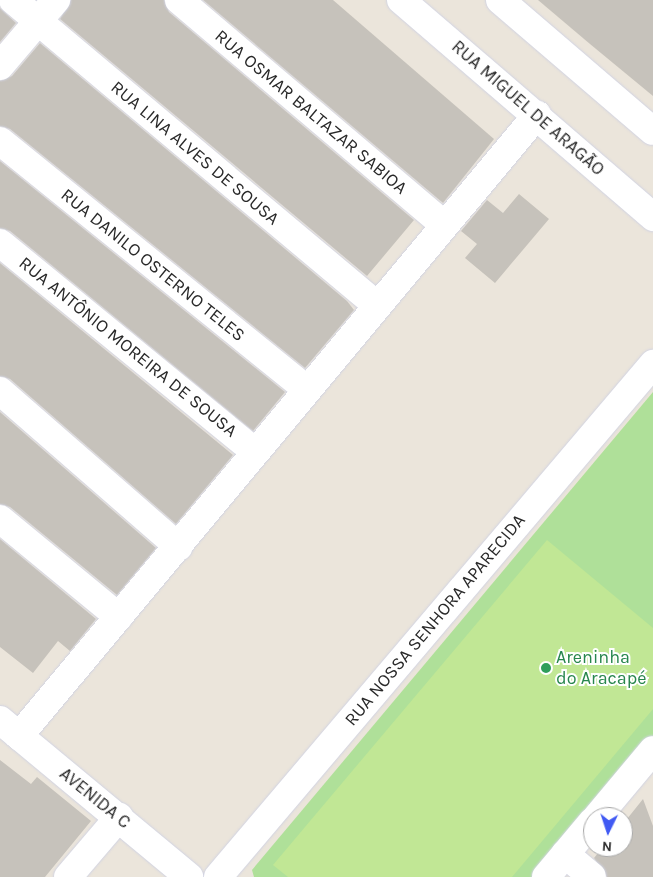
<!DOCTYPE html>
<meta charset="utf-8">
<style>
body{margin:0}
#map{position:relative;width:653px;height:877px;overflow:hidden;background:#ebe5db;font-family:Karla,sans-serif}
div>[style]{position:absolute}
.green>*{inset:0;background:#afe099}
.pitch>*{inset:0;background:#c1e795}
.building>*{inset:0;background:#c6c2bb}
.roads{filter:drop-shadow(0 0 1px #d1d3e2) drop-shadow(0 0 1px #d1d3e2)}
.minor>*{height:28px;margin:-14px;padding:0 14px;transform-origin:14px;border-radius:14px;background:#fff}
.dots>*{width:14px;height:14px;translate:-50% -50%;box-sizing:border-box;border:2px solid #fff;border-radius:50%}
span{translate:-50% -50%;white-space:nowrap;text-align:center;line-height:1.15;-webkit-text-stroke:4px #fff;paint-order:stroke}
.street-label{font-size:18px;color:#292929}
.leisure-label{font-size:18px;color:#27864d}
.left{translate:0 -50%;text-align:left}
.north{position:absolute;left:583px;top:807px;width:50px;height:50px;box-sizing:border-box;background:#fff;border:1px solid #a9a9a9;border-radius:50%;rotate:184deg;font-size:14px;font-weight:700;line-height:20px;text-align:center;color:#292929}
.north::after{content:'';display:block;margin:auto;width:18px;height:22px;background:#415af3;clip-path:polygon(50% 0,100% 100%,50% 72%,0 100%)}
</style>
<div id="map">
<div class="green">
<i style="clip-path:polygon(653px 392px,653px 738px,535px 877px,254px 877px,252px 870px)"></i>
</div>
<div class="pitch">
<i style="clip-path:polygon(547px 540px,653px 628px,653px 709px,512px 877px,288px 877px,273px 865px)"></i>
</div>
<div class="building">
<i style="clip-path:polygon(71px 0,164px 0,169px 12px,414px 220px,367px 276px,60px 19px)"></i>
<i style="clip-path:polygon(203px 0,333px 0,494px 139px,443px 203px)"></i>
<i style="clip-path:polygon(538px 0,653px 0,653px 96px,590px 44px)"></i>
<i style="clip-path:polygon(0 8px,16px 23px,0 42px)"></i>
<i style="clip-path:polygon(40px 43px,347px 301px,354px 310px,305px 368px,10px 129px,0 126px,0 81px,12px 76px)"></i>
<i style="clip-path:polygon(0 161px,285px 392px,253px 431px,10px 231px,0 228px)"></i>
<i style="clip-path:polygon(519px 194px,549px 219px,495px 283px,465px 258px,477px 244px,461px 231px,487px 200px,503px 213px)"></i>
<i style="clip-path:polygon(0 263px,233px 455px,176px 524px,10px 379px,0 376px)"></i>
<i style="clip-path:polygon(0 412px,156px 548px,117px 595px,10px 507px,0 504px)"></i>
<i style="clip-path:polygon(0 539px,96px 619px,70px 651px,58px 641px,33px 673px,0 647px)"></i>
<i style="clip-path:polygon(0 760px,31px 784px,37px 777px,91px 821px,45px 877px,0 877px)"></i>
<i style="clip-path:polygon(643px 799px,653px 826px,653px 877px,607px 877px,594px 858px,603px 847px,623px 847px,623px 824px)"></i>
</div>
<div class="roads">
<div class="minor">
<i style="left:13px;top:0;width:475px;rotate:40deg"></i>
<i style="left:179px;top:0;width:346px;rotate:40.3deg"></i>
<i style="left:401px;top:0;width:333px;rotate:40.7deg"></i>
<i style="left:500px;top:0;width:201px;rotate:40.6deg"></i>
<i style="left:0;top:66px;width:87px;rotate:-49.7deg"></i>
<i style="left:0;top:141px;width:394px;rotate:39deg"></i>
<i style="left:0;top:243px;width:330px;rotate:39.3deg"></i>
<i style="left:0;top:391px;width:237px;rotate:41.1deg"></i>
<i style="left:0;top:519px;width:154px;rotate:39.5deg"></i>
<i style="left:0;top:720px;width:246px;rotate:39.7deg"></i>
<i style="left:19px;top:736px;width:809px;rotate:-50.17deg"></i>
<i style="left:597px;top:817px;width:87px;rotate:-50.1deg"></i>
<i style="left:565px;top:854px;width:35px;rotate:40deg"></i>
<i style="left:68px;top:877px;width:79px;rotate:-49.6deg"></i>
<i style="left:218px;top:877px;width:673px;rotate:-49.7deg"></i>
<i style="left:546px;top:877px;width:73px;rotate:-50deg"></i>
</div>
</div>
<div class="dots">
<i style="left:546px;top:668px;background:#2e9e5b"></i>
</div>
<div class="street-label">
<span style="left:528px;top:108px;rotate:41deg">RUA MIGUEL DE ARAGÃO</span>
<span style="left:311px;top:112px;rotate:40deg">RUA OSMAR BALTAZAR SABIOA</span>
<span style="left:195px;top:153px;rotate:40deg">RUA LINA ALVES DE SOUSA</span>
<span style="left:153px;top:265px;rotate:39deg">RUA DANILO OSTERNO TELES</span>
<span style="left:128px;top:347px;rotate:39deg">RUA ANTÔNIO MOREIRA DE SOUSA</span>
<span style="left:435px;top:620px;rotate:-50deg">RUA NOSSA SENHORA APARECIDA</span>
<span style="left:95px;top:798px;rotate:39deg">AVENIDA C</span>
</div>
<div class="leisure-label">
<span class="left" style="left:556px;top:668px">Areninha<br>do Aracapé</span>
</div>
<div class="north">N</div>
</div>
